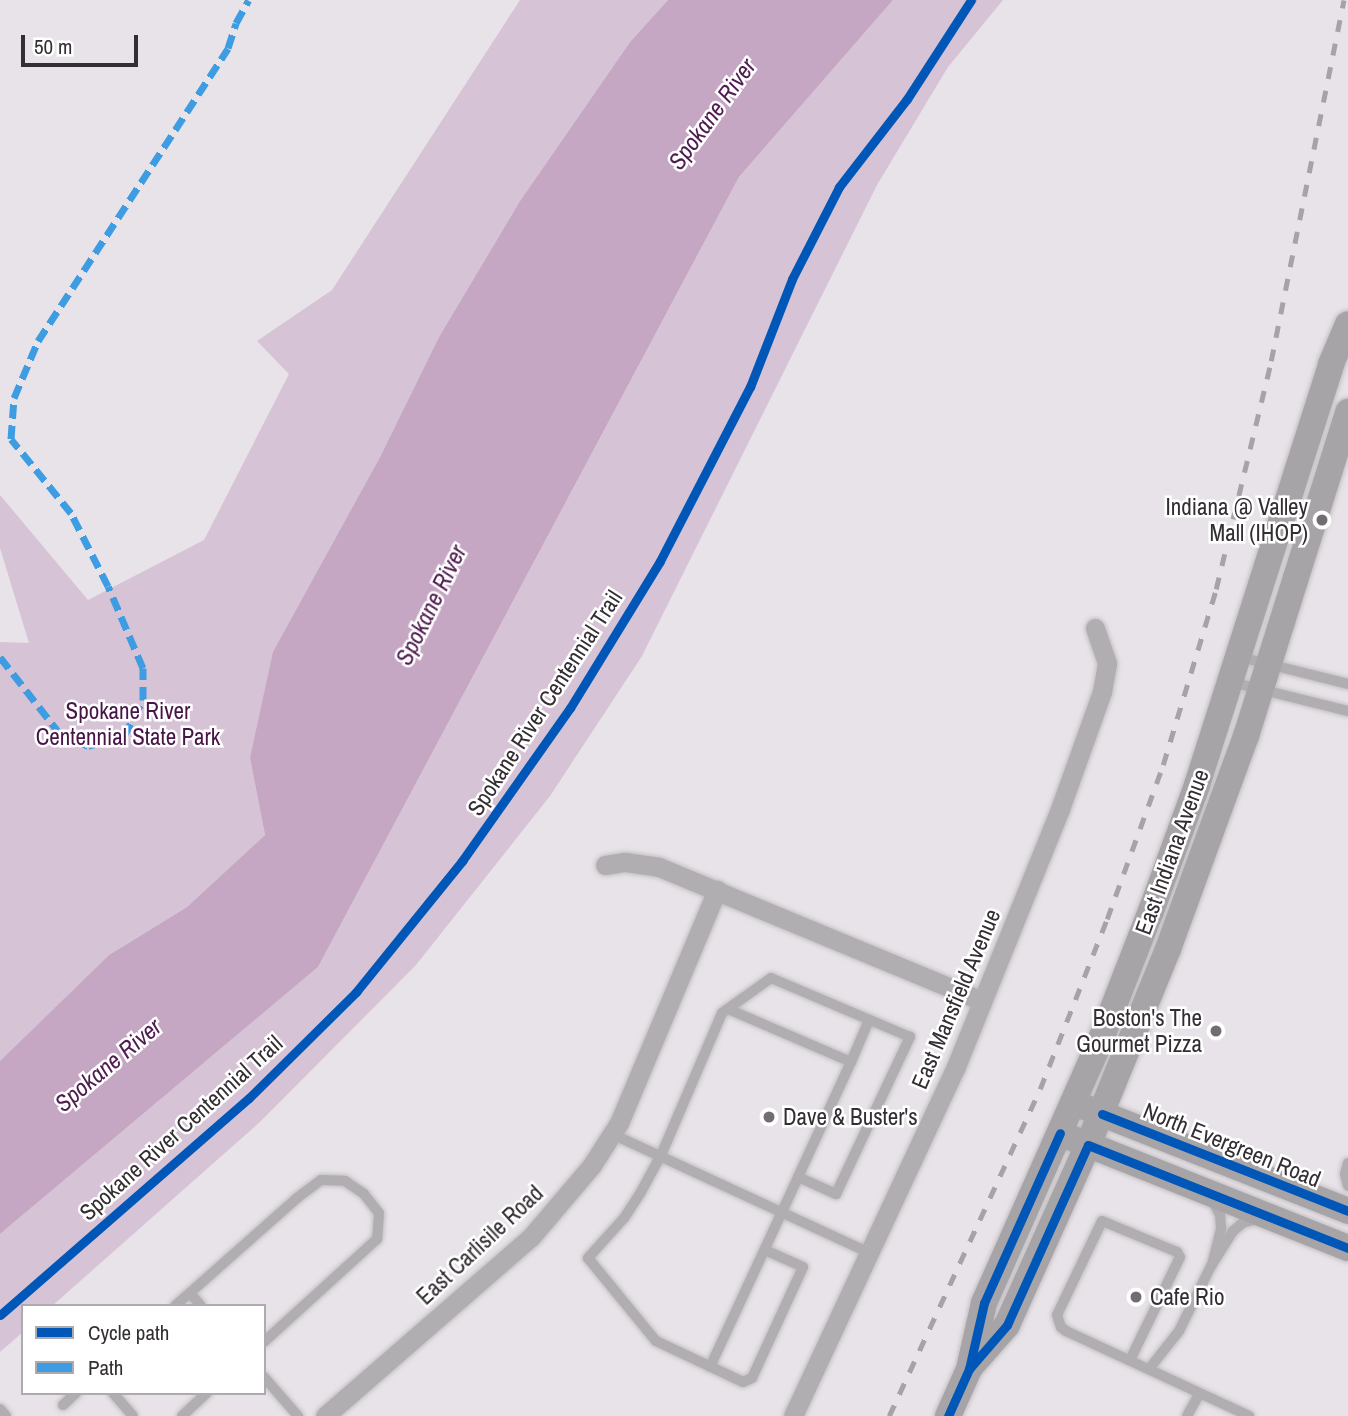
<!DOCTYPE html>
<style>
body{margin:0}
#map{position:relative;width:1348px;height:1416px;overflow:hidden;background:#e8e3e8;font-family:"Archivo Narrow",sans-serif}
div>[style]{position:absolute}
.green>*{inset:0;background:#d7c3d6}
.water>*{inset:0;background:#c5a7c4}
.roads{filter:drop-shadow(0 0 2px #c3c0c3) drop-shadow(0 0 2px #c3c0c3)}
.lane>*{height:10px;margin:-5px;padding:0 5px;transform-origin:5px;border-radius:5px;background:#b1aeb1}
.street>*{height:19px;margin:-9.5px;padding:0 9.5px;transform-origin:9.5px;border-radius:9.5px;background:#b1aeb1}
.secondary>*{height:26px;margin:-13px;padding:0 13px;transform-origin:13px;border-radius:13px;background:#a7a4a7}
.rail>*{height:4.5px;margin-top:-2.25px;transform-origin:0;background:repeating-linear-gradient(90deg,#a6a3a6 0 12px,transparent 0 24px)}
.quiet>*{height:7px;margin-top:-3.5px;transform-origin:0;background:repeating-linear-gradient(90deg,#3e9de2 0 14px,transparent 0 21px)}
.cycleway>*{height:9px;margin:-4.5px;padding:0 4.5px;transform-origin:4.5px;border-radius:4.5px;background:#0057b8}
.dots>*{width:19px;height:19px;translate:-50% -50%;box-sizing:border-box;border:4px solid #fff;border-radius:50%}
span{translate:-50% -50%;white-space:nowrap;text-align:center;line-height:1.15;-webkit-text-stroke:5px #fff;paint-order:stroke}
.poi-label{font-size:23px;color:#322e32}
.right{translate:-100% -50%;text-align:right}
.left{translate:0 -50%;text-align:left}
.street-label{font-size:23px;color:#322e32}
.park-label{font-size:23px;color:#471447}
.water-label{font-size:24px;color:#4f1c4f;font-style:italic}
.legend{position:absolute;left:21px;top:1304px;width:245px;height:91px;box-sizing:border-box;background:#fff;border:2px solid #adabad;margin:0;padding:9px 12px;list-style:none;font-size:21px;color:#322e32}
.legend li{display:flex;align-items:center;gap:14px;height:35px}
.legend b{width:35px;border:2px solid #adabad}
.scale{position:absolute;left:21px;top:35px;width:117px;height:32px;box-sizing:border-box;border:4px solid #322e32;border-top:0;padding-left:9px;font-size:21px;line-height:24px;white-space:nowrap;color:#322e32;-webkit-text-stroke:5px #fff;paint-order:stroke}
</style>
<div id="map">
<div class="green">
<i style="clip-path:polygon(520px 0,668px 0,630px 42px,520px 201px,439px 337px,378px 461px,250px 758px,265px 835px,187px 907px,109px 955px,0 1061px,0 642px,29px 643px,0 548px,0 495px,88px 600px,204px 540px,289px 374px,257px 341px,332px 290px)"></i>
<i style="clip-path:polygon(893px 0,1003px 0,948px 67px,877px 185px,642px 656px,550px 796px,416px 965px,260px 1122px,52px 1306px,23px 1306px,23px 1332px,0 1352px,0 1234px,318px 967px,739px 177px)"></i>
</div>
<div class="water">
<i style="clip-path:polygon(668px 0,893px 0,739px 177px,318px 967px,0 1234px,0 1061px,109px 955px,187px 907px,265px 835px,250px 758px,273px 652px,378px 461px,439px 337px,520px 201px,630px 42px)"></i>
</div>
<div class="roads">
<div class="lane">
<i style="left:1240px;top:657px;width:111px;rotate:14deg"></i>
<i style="left:1231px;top:682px;width:121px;rotate:13.9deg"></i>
<i style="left:728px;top:1009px;width:134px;rotate:23.3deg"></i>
<i style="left:851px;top:1062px;width:46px;rotate:-66.8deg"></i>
<i style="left:612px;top:1134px;width:283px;rotate:24.8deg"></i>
<i style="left:1348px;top:1163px;width:11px;rotate:105deg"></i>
<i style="left:1345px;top:1174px;width:12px;rotate:76deg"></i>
<i style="left:798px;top:1177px;width:127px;rotate:-65.3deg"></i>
<i style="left:1212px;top:1265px;width:38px;rotate:-76deg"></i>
<i style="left:1221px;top:1228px;width:13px;rotate:-94deg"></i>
<i style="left:1220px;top:1215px;width:18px;rotate:-117deg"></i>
<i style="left:190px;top:1293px;width:17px;rotate:50deg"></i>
<i style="left:175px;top:1306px;width:163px;rotate:-41.5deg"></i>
<i style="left:297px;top:1198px;width:30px;rotate:-37deg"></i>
<i style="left:321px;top:1180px;width:24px;rotate:2deg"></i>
<i style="left:345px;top:1181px;width:23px;rotate:34deg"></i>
<i style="left:364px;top:1194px;width:24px;rotate:52deg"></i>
<i style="left:379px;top:1213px;width:26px;rotate:94deg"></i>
<i style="left:377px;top:1239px;width:153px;rotate:137.7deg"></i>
<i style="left:1130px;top:1360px;width:114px;rotate:-64.1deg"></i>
<i style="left:1180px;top:1257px;width:6px;rotate:-121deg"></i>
<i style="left:1177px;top:1252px;width:81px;rotate:-157.5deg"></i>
<i style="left:1102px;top:1221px;width:104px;rotate:115.6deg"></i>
<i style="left:1057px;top:1315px;width:13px;rotate:72deg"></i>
<i style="left:1061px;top:1327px;width:6px;rotate:39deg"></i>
<i style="left:1066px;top:1331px;width:202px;rotate:24.9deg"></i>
<i style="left:710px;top:1367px;width:209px;rotate:-65.1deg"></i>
<i style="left:798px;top:1177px;width:42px;rotate:24.1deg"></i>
<i style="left:836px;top:1194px;width:174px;rotate:-64.8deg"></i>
<i style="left:910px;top:1037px;width:151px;rotate:-157deg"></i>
<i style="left:771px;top:978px;width:60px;rotate:144.5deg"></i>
<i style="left:722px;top:1013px;width:155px;rotate:113.2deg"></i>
<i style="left:661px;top:1155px;width:42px;rotate:118.4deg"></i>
<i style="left:641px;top:1192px;width:31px;rotate:123deg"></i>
<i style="left:624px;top:1218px;width:54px;rotate:132deg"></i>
<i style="left:588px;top:1258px;width:107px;rotate:50.7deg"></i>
<i style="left:656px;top:1341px;width:96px;rotate:25.2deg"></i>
<i style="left:743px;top:1382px;width:10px;rotate:-24deg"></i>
<i style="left:752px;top:1378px;width:122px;rotate:-65.3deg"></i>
<i style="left:803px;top:1267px;width:42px;rotate:-155.9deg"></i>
<i style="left:1149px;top:1369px;width:48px;rotate:-51.7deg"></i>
<i style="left:1179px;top:1331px;width:72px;rotate:-63.8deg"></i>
<i style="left:1211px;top:1266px;width:41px;rotate:-57.8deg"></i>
<i style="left:1233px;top:1231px;width:14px;rotate:-39deg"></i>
<i style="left:1244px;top:1222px;width:15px;rotate:-11deg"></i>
<i style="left:264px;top:1377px;width:52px;rotate:48.9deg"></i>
<i style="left:113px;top:1393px;width:30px;rotate:49deg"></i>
<i style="left:63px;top:1405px;width:18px;rotate:-43deg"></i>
<i style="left:0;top:1409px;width:9px;rotate:49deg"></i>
<i style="left:182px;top:1416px;width:34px;rotate:-43deg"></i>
<i style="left:1187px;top:1416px;width:26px;rotate:-61deg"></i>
</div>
<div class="street">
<i style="left:605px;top:865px;width:20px;rotate:-9deg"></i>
<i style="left:625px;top:862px;width:34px;rotate:8deg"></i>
<i style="left:659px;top:867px;width:350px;rotate:22.5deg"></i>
<i style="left:325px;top:1416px;width:273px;rotate:-41deg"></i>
<i style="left:531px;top:1237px;width:94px;rotate:-49.7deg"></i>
<i style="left:592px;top:1165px;width:50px;rotate:-57.3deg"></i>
<i style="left:619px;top:1123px;width:253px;rotate:-67.2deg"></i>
<i style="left:793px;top:1416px;width:383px;rotate:-65deg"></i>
<i style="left:955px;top:1069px;width:280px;rotate:-68deg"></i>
<i style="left:1060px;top:809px;width:124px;rotate:-70.3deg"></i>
<i style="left:1102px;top:692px;width:29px;rotate:-80deg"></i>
<i style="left:1107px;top:663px;width:37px;rotate:-109deg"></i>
</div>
<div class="secondary">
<i style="left:1087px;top:1108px;width:281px;rotate:21.5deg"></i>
<i style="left:1074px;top:1139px;width:295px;rotate:21.7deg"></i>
<i style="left:972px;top:1365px;width:53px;rotate:-48.8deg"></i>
<i style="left:1007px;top:1325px;width:197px;rotate:-65.8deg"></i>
<i style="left:1088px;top:1145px;width:212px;rotate:-67.8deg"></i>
<i style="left:1168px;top:949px;width:227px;rotate:-69.9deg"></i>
<i style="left:1246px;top:736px;width:340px;rotate:-72.5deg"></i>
<i style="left:948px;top:1416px;width:51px;rotate:-65.9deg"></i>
<i style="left:969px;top:1369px;width:68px;rotate:-77.2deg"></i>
<i style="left:984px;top:1303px;width:289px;rotate:-66.1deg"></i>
<i style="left:1101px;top:1039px;width:137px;rotate:-68.7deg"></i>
<i style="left:1151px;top:911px;width:134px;rotate:-69.9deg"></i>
<i style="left:1197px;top:785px;width:442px;rotate:-72.3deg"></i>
<i style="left:1331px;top:364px;width:43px;rotate:-67deg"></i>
</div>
</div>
<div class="rail">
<i style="left:889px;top:1416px;width:360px;rotate:-65.2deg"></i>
<i style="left:1040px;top:1089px;width:183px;rotate:-68.5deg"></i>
<i style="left:1107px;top:919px;width:164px;rotate:-70deg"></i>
<i style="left:1163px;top:765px;width:184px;rotate:-73.2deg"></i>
<i style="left:1216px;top:589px;width:235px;rotate:-76.4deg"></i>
<i style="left:1271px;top:361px;width:368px;rotate:-78.6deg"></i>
</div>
<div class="quiet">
<i style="left:0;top:657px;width:99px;rotate:52deg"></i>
<i style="left:61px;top:735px;width:29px;rotate:22deg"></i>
<i style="left:88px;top:746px;width:37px;rotate:-16deg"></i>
<i style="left:124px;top:736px;width:41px;rotate:-62.2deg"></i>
<i style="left:143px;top:700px;width:32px;rotate:-90deg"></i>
<i style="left:143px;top:668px;width:89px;rotate:-113.1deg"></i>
<i style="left:108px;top:586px;width:82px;rotate:-116.9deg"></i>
<i style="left:71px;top:513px;width:95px;rotate:-129deg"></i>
<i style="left:11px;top:439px;width:41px;rotate:-85.8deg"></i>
<i style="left:14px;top:398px;width:62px;rotate:-67.2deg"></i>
<i style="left:38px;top:341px;width:349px;rotate:-57deg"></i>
<i style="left:228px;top:48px;width:26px;rotate:-72deg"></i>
<i style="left:236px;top:23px;width:26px;rotate:-61deg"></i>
</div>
<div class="cycleway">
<i style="left:1102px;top:1114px;width:264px;rotate:21.5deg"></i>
<i style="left:0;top:1315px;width:330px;rotate:-41.1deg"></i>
<i style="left:249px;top:1098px;width:151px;rotate:-44.7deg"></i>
<i style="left:356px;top:992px;width:169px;rotate:-51deg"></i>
<i style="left:462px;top:861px;width:187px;rotate:-54.8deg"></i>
<i style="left:570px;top:708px;width:172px;rotate:-58.5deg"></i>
<i style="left:660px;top:561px;width:196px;rotate:-62.7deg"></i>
<i style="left:750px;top:387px;width:116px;rotate:-68.7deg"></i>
<i style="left:792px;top:279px;width:103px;rotate:-62.9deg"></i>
<i style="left:839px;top:187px;width:111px;rotate:-52.3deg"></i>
<i style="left:907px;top:99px;width:118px;rotate:-57.1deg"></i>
<i style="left:969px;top:1369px;width:58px;rotate:-49.2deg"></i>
<i style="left:1007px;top:1325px;width:197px;rotate:-65.8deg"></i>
<i style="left:1088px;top:1145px;width:280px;rotate:21.6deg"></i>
<i style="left:948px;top:1416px;width:51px;rotate:-65.9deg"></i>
<i style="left:969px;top:1369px;width:68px;rotate:-77.2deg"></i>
<i style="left:984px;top:1303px;width:186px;rotate:-65.9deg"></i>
</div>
<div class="dots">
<i style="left:1322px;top:520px;background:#726d72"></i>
<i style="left:1216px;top:1031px;background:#726d72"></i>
<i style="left:769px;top:1117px;background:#726d72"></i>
<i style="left:1136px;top:1297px;background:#726d72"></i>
</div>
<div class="poi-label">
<span class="right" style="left:1308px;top:520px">Indiana @ Valley<br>Mall (IHOP)</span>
<span class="right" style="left:1202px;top:1031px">Boston's The<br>Gourmet Pizza</span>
<span class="left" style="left:783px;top:1117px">Dave &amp; Buster's</span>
<span class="left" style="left:1150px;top:1297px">Cafe Rio</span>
</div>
<div class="street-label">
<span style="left:545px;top:703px;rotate:-57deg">Spokane River Centennial Trail</span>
<span style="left:1172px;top:852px;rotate:-70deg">East Indiana Avenue</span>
<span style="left:956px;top:999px;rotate:-67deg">East Mansfield Avenue</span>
<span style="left:181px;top:1128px;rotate:-42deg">Spokane River Centennial Trail</span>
<span style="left:1232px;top:1145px;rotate:22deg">North Evergreen Road</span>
<span style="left:480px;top:1245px;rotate:-43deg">East Carlisile Road</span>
</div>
<div class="park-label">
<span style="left:128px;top:724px">Spokane River<br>Centennial State Park</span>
</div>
<div class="water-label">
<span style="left:712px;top:114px;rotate:-54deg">Spokane River</span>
<span style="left:431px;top:605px;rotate:-64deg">Spokane River</span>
<span style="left:108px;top:1065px;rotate:-40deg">Spokane River</span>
</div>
<ul class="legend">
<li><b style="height:9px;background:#0057b8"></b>Cycle path</li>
<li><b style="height:9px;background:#3e9de2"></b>Path</li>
</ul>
<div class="scale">50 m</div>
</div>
